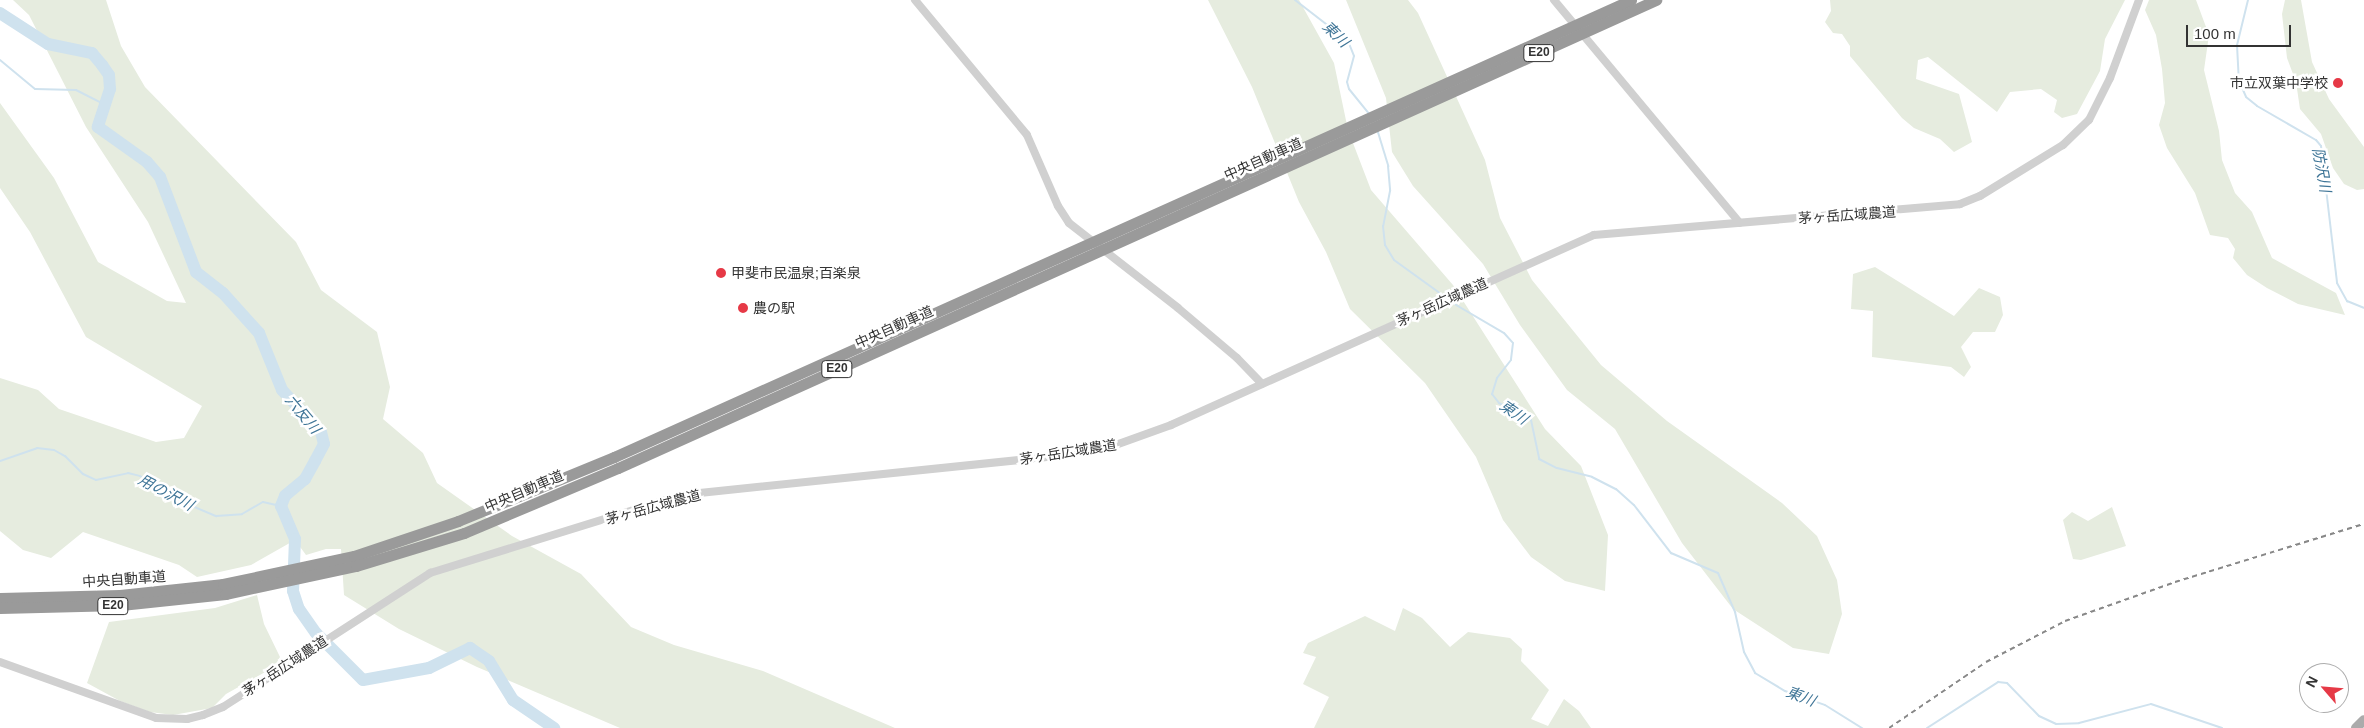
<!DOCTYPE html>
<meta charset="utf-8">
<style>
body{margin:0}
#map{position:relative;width:2364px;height:728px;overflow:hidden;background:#fff;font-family:Arial,"Noto Sans JP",sans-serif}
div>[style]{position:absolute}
.green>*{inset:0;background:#e6ecdf}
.stream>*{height:2px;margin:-1px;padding:0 1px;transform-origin:1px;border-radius:1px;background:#cfe2ee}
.river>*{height:12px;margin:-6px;padding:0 6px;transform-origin:6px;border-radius:6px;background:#cfe2ee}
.minor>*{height:8px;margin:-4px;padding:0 4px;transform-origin:4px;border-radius:4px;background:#d0d0d0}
.major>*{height:10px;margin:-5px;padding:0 5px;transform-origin:5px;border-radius:5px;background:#ababab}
.highway>*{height:11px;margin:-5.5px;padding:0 5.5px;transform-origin:5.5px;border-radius:5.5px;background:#9a9a9a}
.rail>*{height:2px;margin-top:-1px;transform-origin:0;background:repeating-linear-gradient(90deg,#888 0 5px,transparent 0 9px)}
.dots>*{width:14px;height:14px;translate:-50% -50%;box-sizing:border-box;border:2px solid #fff;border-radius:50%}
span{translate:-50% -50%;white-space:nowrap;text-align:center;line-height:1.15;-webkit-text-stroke:5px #fff;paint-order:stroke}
.shield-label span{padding:1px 4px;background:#fff;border:1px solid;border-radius:4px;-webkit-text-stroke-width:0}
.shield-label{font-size:12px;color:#333;font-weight:700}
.poi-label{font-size:14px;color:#333}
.right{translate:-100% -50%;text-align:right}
.left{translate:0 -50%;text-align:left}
.street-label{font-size:14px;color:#333}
.water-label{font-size:15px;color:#3f7597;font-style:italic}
.north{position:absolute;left:2299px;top:663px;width:50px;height:50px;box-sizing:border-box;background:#fff;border:1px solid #adadad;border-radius:50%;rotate:297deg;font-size:14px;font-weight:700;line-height:20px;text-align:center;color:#333}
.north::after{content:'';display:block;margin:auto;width:18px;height:22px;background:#e63946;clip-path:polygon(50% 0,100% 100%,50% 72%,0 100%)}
.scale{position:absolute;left:2186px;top:25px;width:105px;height:22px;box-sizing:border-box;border:2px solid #333;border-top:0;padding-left:6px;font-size:15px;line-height:18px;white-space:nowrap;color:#333;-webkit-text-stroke:4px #fff;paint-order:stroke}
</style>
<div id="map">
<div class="green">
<i style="clip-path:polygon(13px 0,106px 0,121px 46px,145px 87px,296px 242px,321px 290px,377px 332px,390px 387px,383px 419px,423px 453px,437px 483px,512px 536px,581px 574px,631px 627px,674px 645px,763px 671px,895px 728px,620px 728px,477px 667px,399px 629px,344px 595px,341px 549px,326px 549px,306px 555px,295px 540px,251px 565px,197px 577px,179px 565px,83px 532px,51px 558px,23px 550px,0 531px,0 378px,38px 390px,59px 409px,156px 442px,184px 438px,202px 406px,86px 337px,30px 232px,0 188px,0 103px,54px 178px,98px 262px,167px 301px,186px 303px,148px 222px,86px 127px,29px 15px)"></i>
<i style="clip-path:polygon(1208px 0,1299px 0,1334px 63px,1348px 130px,1371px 190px,1453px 285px,1545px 429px,1581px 466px,1608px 535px,1605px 591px,1565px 581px,1531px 557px,1503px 520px,1476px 457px,1425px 383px,1350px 309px,1326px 252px,1299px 202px,1252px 87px)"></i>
<i style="clip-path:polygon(1346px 0,1408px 0,1418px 13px,1485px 160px,1500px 218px,1532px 280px,1601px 365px,1667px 421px,1782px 503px,1817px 536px,1837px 580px,1842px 614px,1829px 654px,1793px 648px,1733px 609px,1682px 543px,1615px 429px,1567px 390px,1520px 325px,1483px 264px,1413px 186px,1392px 152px,1386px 98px)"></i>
<i style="clip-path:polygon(1830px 0,2125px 0,2105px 39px,2100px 71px,2077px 114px,2062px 118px,2054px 112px,2057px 100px,2041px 89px,2010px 92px,1997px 112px,1928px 57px,1918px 60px,1916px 79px,1959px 94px,1972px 142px,1954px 152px,1940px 139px,1914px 128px,1902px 118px,1850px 56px,1850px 46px,1842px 34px,1833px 33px,1825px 22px,1831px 11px)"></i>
<i style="clip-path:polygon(2149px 0,2196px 0,2209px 35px,2204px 70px,2219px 131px,2222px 160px,2235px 193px,2252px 212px,2272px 258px,2336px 293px,2345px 315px,2298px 304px,2267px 288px,2247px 275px,2233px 258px,2235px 249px,2228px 238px,2210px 235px,2195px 193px,2167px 148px,2159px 125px,2165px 103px,2162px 69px,2156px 35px,2145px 10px)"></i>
<i style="clip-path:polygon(2285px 0,2301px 0,2312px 62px,2329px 99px,2364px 147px,2364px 189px,2357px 190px,2344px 184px,2333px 168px,2321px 134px,2300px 109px,2296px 82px,2287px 58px,2282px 14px)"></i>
<i style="clip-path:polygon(1875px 267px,1954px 316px,1979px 288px,2000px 297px,2003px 315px,1995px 332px,1973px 332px,1961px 347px,1971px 367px,1964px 377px,1951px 367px,1872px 357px,1873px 311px,1851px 309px,1853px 274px)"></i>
<i style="clip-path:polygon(2112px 507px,2126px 546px,2081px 560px,2073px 559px,2063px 520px,2072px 512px,2088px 521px)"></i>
<i style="clip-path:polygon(257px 595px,264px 624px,280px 657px,274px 667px,226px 694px,212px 708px,173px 715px,150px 712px,120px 701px,87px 683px,109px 622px,215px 608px)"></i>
<i style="clip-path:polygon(1403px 608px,1422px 618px,1450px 647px,1468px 632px,1510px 638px,1522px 649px,1521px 661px,1549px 690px,1531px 719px,1548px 726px,1564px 699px,1579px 711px,1591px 728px,1314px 728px,1329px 697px,1303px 684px,1316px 657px,1303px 653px,1308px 643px,1365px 616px,1395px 631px)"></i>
</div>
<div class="stream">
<i style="left:1295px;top:0;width:67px;rotate:37.7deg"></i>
<i style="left:1348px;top:41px;width:16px;rotate:68deg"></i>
<i style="left:1354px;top:56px;width:27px;rotate:105deg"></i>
<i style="left:1347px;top:82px;width:7px;rotate:74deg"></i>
<i style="left:1349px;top:89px;width:32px;rotate:51deg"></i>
<i style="left:2248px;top:0;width:46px;rotate:103.7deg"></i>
<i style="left:2237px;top:45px;width:36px;rotate:87deg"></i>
<i style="left:2239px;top:81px;width:17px;rotate:66deg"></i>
<i style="left:2246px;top:97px;width:14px;rotate:39deg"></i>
<i style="left:2257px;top:106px;width:68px;rotate:30deg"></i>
<i style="left:2316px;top:140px;width:8px;rotate:50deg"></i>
<i style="left:2321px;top:146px;width:138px;rotate:83.3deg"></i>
<i style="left:2337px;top:283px;width:21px;rotate:61deg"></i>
<i style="left:2347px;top:301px;width:18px;rotate:22deg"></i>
<i style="left:0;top:60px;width:45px;rotate:39.6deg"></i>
<i style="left:35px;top:89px;width:41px;rotate:1.4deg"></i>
<i style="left:76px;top:90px;width:34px;rotate:27deg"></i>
<i style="left:1377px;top:129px;width:39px;rotate:73deg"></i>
<i style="left:1388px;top:166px;width:25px;rotate:85deg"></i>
<i style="left:1390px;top:191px;width:36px;rotate:101deg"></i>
<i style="left:1383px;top:226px;width:19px;rotate:84deg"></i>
<i style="left:1385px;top:245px;width:17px;rotate:59deg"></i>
<i style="left:1394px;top:260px;width:67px;rotate:35.8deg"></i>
<i style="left:1451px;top:302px;width:61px;rotate:30.3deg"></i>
<i style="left:1504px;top:333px;width:13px;rotate:48deg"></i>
<i style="left:1513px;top:343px;width:17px;rotate:97deg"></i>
<i style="left:1511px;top:360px;width:23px;rotate:128deg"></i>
<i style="left:1497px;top:378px;width:17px;rotate:107deg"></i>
<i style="left:1492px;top:394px;width:11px;rotate:52deg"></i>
<i style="left:1499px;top:403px;width:36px;rotate:28deg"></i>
<i style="left:1531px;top:420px;width:40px;rotate:78deg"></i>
<i style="left:1539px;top:459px;width:20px;rotate:27deg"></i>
<i style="left:1557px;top:468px;width:36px;rotate:14deg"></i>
<i style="left:1592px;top:477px;width:27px;rotate:27deg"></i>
<i style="left:1616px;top:489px;width:24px;rotate:42deg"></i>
<i style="left:1634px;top:505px;width:61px;rotate:52.4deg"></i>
<i style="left:1671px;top:553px;width:51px;rotate:23.1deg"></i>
<i style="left:1718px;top:573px;width:43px;rotate:66.4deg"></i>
<i style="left:1735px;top:612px;width:41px;rotate:77.3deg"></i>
<i style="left:1744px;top:652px;width:24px;rotate:62deg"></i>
<i style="left:1755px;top:673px;width:35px;rotate:31deg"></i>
<i style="left:1785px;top:691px;width:42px;rotate:19.3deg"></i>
<i style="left:1825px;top:705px;width:44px;rotate:31.9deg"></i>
<i style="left:0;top:461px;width:39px;rotate:-19deg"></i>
<i style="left:37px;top:448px;width:17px;rotate:7deg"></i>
<i style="left:54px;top:450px;width:13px;rotate:29deg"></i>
<i style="left:65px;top:456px;width:25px;rotate:45deg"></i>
<i style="left:83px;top:474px;width:14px;rotate:25deg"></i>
<i style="left:96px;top:480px;width:33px;rotate:-12deg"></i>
<i style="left:128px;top:473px;width:12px;rotate:14deg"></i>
<i style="left:140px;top:476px;width:52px;rotate:31deg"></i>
<i style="left:185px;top:503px;width:34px;rotate:23deg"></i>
<i style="left:216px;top:516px;width:26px;rotate:-4deg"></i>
<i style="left:242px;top:514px;width:24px;rotate:-30deg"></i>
<i style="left:263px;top:502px;width:18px;rotate:13deg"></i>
<i style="left:1927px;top:728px;width:85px;rotate:-32.9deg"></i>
<i style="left:1998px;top:682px;width:9px;rotate:6deg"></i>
<i style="left:2007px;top:683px;width:46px;rotate:45.9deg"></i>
<i style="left:2039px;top:716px;width:19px;rotate:25deg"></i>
<i style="left:2056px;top:724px;width:23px;rotate:-2deg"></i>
<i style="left:2079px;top:723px;width:74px;rotate:-14.8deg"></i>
<i style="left:2151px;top:704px;width:75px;rotate:18.7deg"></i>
</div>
<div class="river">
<i style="left:0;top:13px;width:57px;rotate:32.9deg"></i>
<i style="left:48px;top:44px;width:45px;rotate:11.6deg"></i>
<i style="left:92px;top:53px;width:16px;rotate:50deg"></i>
<i style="left:102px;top:65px;width:12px;rotate:55deg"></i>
<i style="left:109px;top:75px;width:14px;rotate:86deg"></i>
<i style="left:110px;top:89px;width:40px;rotate:108deg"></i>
<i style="left:98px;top:127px;width:60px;rotate:35.5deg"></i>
<i style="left:147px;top:162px;width:20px;rotate:49deg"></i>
<i style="left:160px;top:177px;width:102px;rotate:69.2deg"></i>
<i style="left:196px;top:272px;width:34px;rotate:38deg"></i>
<i style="left:223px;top:293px;width:54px;rotate:48deg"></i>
<i style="left:259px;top:333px;width:61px;rotate:68deg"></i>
<i style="left:282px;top:390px;width:57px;rotate:47.1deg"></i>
<i style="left:321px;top:432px;width:12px;rotate:76deg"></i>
<i style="left:324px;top:444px;width:19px;rotate:118deg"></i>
<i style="left:315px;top:461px;width:21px;rotate:119deg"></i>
<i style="left:305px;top:479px;width:26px;rotate:140deg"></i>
<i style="left:285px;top:496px;width:11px;rotate:112deg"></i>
<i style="left:281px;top:506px;width:36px;rotate:67deg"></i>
<i style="left:295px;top:539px;width:52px;rotate:92.2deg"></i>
<i style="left:293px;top:591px;width:19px;rotate:72deg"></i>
<i style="left:299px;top:609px;width:29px;rotate:55deg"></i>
<i style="left:316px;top:633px;width:66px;rotate:45deg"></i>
<i style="left:363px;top:680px;width:67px;rotate:-10.3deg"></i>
<i style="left:429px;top:668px;width:46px;rotate:-26deg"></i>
<i style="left:470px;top:648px;width:23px;rotate:34deg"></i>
<i style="left:489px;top:661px;width:46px;rotate:58.4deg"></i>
<i style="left:513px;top:700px;width:50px;rotate:34.3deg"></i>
</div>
<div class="minor">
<i style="left:915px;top:0;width:175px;rotate:50.3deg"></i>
<i style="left:1027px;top:135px;width:77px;rotate:66.4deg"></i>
<i style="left:1058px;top:206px;width:20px;rotate:57deg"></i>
<i style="left:1069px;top:223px;width:138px;rotate:37.9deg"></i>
<i style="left:1178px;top:308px;width:77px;rotate:40.3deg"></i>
<i style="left:1237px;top:358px;width:36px;rotate:46deg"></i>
<i style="left:1554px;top:0;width:290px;rotate:50.2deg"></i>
<i style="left:0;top:662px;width:166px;rotate:19.7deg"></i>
<i style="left:156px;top:718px;width:31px;rotate:2deg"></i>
<i style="left:187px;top:719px;width:16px;rotate:-14deg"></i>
<i style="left:203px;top:715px;width:22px;rotate:-22deg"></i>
<i style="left:223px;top:707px;width:247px;rotate:-32.9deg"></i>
<i style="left:430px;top:573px;width:247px;rotate:-17.2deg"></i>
<i style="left:666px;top:500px;width:25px;rotate:-14deg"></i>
<i style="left:690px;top:494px;width:378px;rotate:-5.9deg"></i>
<i style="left:1066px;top:455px;width:45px;rotate:-10.3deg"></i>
<i style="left:1110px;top:447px;width:65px;rotate:-19.8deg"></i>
<i style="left:1171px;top:425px;width:464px;rotate:-24.2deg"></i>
<i style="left:1594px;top:235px;width:367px;rotate:-4.8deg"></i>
<i style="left:1960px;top:204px;width:22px;rotate:-22deg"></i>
<i style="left:1980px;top:196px;width:97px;rotate:-31.6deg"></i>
<i style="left:2063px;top:145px;width:36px;rotate:-44deg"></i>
<i style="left:2089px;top:120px;width:47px;rotate:-63.4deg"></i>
<i style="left:2110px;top:78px;width:83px;rotate:-69.6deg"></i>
</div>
<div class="major">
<i style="left:2356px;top:728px;width:11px;rotate:-45deg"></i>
</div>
<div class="highway">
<i style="left:0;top:598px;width:120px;rotate:-1.4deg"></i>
<i style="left:120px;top:595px;width:104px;rotate:-6.1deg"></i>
<i style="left:223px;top:584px;width:134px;rotate:-12.1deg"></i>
<i style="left:354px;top:556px;width:110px;rotate:-18.6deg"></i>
<i style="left:458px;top:521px;width:169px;rotate:-22.3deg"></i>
<i style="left:614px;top:457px;width:1115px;rotate:-24.2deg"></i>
<i style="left:0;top:608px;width:121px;rotate:-1.4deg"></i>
<i style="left:121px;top:605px;width:105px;rotate:-6deg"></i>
<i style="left:225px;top:594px;width:134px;rotate:-12.1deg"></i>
<i style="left:356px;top:566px;width:113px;rotate:-17deg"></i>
<i style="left:464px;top:533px;width:167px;rotate:-22.9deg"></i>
<i style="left:618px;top:468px;width:1139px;rotate:-24.27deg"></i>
</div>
<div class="rail">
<i style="left:1889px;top:728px;width:117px;rotate:-34.2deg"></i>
<i style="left:1986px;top:662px;width:89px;rotate:-27.4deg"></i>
<i style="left:2065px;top:621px;width:117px;rotate:-19.5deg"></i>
<i style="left:2175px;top:582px;width:198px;rotate:-17.1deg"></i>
</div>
<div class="dots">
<i style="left:2338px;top:83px;background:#e63946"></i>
<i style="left:721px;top:273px;background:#e63946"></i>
<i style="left:743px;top:308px;background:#e63946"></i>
</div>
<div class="shield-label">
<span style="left:1539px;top:53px">E20</span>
<span style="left:837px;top:369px">E20</span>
<span style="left:113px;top:606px">E20</span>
</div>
<div class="poi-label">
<span class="right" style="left:2328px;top:83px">市立双葉中学校</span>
<span class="left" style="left:731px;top:273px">甲斐市民温泉;百楽泉</span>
<span class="left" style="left:753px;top:308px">農の駅</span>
</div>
<div class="street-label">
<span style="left:1263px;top:159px;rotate:-24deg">中央自動車道</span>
<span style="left:1847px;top:215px;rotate:-4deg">茅ヶ岳広域農道</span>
<span style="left:1442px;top:302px;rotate:-24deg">茅ヶ岳広域農道</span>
<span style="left:894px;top:327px;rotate:-24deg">中央自動車道</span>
<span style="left:1068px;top:452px;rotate:-9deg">茅ヶ岳広域農道</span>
<span style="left:524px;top:491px;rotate:-23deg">中央自動車道</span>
<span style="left:653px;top:507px;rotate:-15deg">茅ヶ岳広域農道</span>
<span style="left:124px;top:579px;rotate:-4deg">中央自動車道</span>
<span style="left:285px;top:666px;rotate:-33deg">茅ヶ岳広域農道</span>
</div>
<div class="water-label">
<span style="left:1336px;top:34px;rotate:44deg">東川</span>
<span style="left:2322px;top:170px;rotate:80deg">防沢川</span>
<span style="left:1514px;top:412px;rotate:34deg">東川</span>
<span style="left:303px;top:414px;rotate:50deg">六反川</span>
<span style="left:166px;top:492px;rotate:28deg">用の沢川</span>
<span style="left:1801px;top:696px;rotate:21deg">東川</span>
</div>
<div class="north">N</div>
<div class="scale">100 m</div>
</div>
